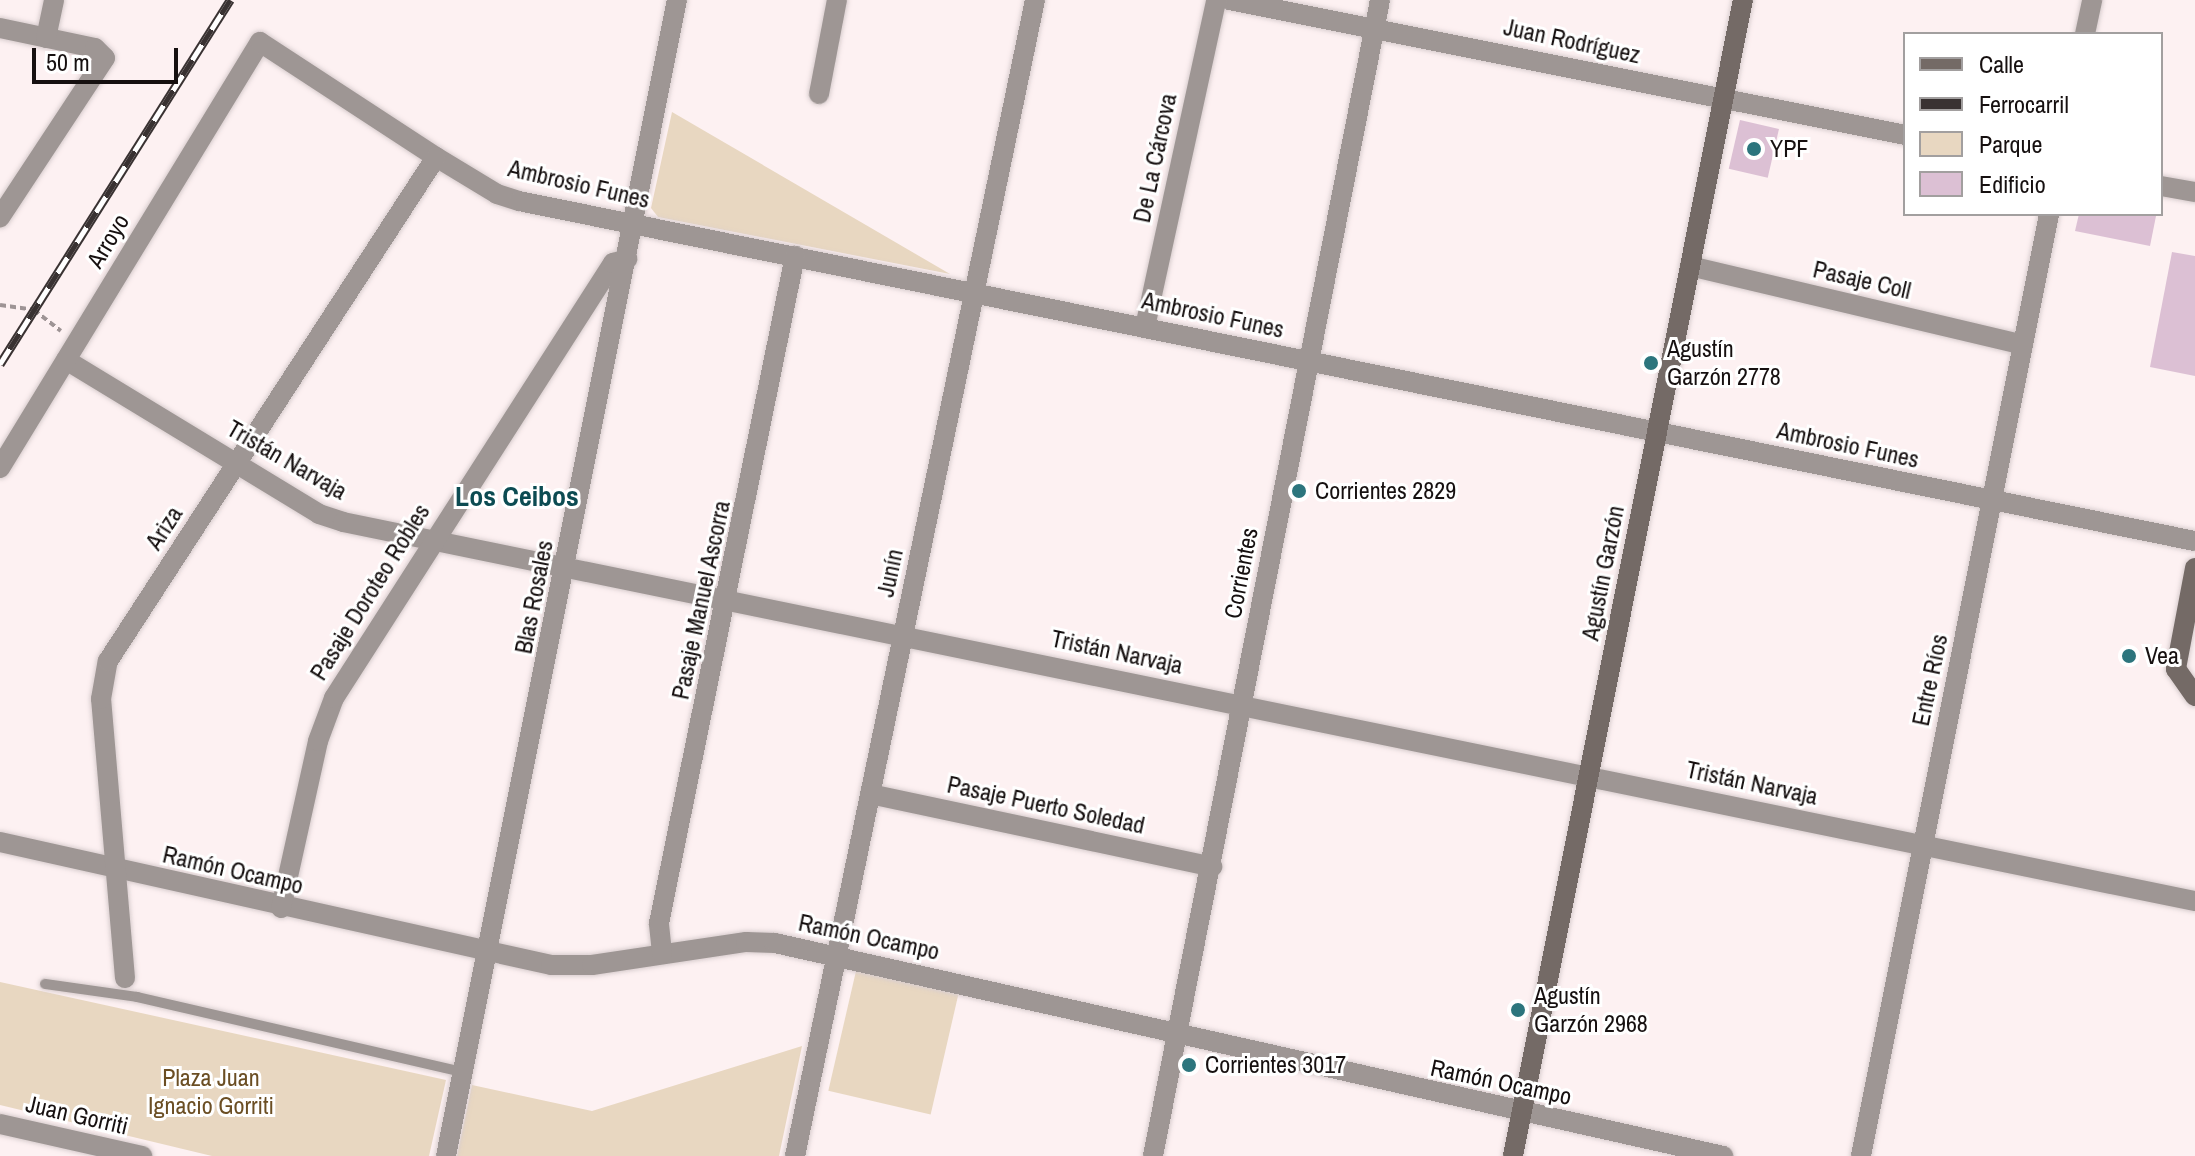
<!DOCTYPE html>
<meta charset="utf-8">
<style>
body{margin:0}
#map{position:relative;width:2195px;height:1156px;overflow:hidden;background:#fdf1f2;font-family:"Archivo Narrow",sans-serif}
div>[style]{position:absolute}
.green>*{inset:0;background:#e8d7c1;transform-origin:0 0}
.building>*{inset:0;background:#dcc0d4;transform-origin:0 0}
.path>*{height:4px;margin-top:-2px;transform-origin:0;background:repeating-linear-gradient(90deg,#9e9495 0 6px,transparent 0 10px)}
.roads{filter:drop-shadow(0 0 2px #d8cdce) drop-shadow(0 0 2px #d8cdce)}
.service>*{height:10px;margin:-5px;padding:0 5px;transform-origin:5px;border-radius:5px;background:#9e9694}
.minor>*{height:20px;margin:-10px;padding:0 10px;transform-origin:10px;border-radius:10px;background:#9e9694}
.secondary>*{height:20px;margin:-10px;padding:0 10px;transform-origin:10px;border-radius:10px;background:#746a66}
.rail>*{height:9px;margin-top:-4.5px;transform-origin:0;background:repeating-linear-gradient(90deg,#fff 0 18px,#393232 0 36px);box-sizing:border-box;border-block:2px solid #393232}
.dots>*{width:22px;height:22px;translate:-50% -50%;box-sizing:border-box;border:4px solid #fff;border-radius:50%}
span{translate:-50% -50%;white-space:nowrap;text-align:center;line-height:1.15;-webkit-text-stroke:6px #fff;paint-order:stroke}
.street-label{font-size:24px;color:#161010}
.poi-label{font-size:24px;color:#161010}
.left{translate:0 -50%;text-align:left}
.park-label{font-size:24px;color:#6b4e23}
.quarter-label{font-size:28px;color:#0c4b52;font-weight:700}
.legend{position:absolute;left:1903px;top:32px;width:260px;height:184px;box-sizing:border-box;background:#fff;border:2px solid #a29f9f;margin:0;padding:10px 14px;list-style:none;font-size:24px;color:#161010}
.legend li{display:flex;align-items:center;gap:16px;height:40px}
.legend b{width:40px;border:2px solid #a29f9f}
.scale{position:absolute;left:32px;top:48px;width:146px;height:36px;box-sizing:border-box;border:4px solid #161010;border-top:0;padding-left:10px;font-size:24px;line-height:28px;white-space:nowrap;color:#161010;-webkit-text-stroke:6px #fff;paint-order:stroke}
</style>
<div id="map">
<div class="green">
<i style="clip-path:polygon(672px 112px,950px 274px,658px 217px,651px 208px)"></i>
<i style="left:856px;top:971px;width:105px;height:123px;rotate:13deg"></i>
<i style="clip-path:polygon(0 982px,446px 1080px,429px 1156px,212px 1156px,0 1105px)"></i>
<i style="clip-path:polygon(802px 1046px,779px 1156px,457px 1156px,472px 1085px,592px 1111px)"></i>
</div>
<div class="building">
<i style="left:1740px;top:120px;width:40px;height:50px;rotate:13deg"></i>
<i style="clip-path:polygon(2079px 214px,2156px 216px,2150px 246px,2075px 231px)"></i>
<i style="clip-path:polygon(2172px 252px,2195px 256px,2195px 376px,2150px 367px)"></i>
</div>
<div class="path">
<i style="left:0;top:305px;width:34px;rotate:8deg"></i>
<i style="left:34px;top:310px;width:34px;rotate:38deg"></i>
</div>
<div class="roads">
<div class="service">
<i style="left:45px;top:984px;width:93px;rotate:8deg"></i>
<i style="left:137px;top:997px;width:335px;rotate:13deg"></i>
</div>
<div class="minor">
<i style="left:1229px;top:0;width:689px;rotate:11.29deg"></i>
<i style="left:0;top:28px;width:97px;rotate:11.9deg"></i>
<i style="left:95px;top:48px;width:14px;rotate:45deg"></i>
<i style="left:105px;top:58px;width:191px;rotate:123.4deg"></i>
<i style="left:2085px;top:34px;width:35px;rotate:-78deg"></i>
<i style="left:46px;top:38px;width:39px;rotate:-78deg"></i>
<i style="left:819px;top:94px;width:96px;rotate:-79.2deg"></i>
<i style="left:2161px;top:186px;width:35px;rotate:10deg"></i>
<i style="left:1690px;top:266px;width:342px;rotate:13.3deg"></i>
<i style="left:1145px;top:327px;width:335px;rotate:-77.7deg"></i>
<i style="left:66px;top:360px;width:296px;rotate:31.3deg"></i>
<i style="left:319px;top:514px;width:25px;rotate:18deg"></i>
<i style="left:343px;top:522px;width:1890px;rotate:11.57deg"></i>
<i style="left:0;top:468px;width:499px;rotate:-58.6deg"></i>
<i style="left:260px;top:42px;width:210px;rotate:33.2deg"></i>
<i style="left:436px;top:157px;width:71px;rotate:31.2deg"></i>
<i style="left:497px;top:194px;width:23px;rotate:18deg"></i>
<i style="left:519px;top:201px;width:1710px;rotate:11.47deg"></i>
<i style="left:870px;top:794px;width:350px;rotate:12deg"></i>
<i style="left:0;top:842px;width:565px;rotate:12.58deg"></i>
<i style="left:551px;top:965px;width:41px"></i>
<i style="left:592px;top:965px;width:156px;rotate:-8.5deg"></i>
<i style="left:746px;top:942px;width:29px;rotate:2deg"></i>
<i style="left:775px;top:943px;width:972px;rotate:12.66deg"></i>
<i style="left:281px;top:908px;width:171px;rotate:-77.5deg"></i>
<i style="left:318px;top:741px;width:46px;rotate:-69.6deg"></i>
<i style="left:334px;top:698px;width:517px;rotate:-57.32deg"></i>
<i style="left:613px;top:263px;width:15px;rotate:-16deg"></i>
<i style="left:662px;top:953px;width:30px;rotate:-96deg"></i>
<i style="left:659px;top:923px;width:681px;rotate:-78.48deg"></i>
<i style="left:125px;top:978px;width:280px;rotate:-94.9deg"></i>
<i style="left:101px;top:699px;width:39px;rotate:-80deg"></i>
<i style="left:108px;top:661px;width:601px;rotate:-56.94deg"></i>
<i style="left:0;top:1124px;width:146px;rotate:12.7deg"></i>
<i style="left:446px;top:1156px;width:1179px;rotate:-78.7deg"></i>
<i style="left:795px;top:1156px;width:1181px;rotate:-78.27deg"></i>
<i style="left:1153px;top:1156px;width:1178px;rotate:-78.89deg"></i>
<i style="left:1861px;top:1156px;width:961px;rotate:-78.71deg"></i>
</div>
<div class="secondary">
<i style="left:2195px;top:568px;width:103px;rotate:100.7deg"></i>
<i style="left:2176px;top:669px;width:33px;rotate:55deg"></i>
<i style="left:1513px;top:1156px;width:1179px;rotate:-78.75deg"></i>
</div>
</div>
<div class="rail">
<i style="left:0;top:364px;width:431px;rotate:-57.7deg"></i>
</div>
<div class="dots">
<i style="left:1754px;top:149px;background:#2c757d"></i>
<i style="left:1651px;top:363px;background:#2c757d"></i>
<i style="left:1299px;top:491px;background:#2c757d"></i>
<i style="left:2129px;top:656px;background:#2c757d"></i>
<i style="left:1518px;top:1010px;background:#2c757d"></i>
<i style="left:1189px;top:1065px;background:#2c757d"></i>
</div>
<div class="street-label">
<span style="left:1572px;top:41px;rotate:12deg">Juan Rodríguez</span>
<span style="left:1155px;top:158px;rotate:-78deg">De La Cárcova</span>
<span style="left:579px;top:184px;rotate:13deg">Ambrosio Funes</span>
<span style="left:108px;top:241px;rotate:-59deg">Arroyo</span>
<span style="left:1862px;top:280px;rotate:13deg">Pasaje Coll</span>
<span style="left:1213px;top:315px;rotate:12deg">Ambrosio Funes</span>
<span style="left:1848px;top:445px;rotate:12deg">Ambrosio Funes</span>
<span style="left:287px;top:460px;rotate:30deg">Tristán Narvaja</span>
<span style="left:164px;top:528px;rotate:-57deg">Ariza</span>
<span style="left:890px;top:573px;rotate:-78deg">Junín</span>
<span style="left:1241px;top:573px;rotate:-79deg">Corrientes</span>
<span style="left:1603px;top:573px;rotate:-79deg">Agustín Garzón</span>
<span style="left:370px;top:592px;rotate:-58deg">Pasaje Doroteo Robles</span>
<span style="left:534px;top:597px;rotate:-79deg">Blas Rosales</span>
<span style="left:701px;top:600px;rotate:-78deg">Pasaje Manuel Ascorra</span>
<span style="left:1117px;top:652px;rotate:12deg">Tristán Narvaja</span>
<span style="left:1930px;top:680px;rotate:-78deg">Entre Ríos</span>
<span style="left:1752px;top:783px;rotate:12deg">Tristán Narvaja</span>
<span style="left:1046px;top:805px;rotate:12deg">Pasaje Puerto Soledad</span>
<span style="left:233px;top:870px;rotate:13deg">Ramón Ocampo</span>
<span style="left:869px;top:937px;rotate:12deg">Ramón Ocampo</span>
<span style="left:1501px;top:1082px;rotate:12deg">Ramón Ocampo</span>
<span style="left:77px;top:1115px;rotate:13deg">Juan Gorriti</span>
</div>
<div class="poi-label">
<span class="left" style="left:1770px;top:149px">YPF</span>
<span class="left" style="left:1667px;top:363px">Agustín<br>Garzón 2778</span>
<span class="left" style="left:1315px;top:491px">Corrientes 2829</span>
<span class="left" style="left:2145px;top:656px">Vea</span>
<span class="left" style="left:1534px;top:1010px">Agustín<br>Garzón 2968</span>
<span class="left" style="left:1205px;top:1065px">Corrientes 3017</span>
</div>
<div class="park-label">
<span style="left:211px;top:1092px">Plaza Juan<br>Ignacio Gorriti</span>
</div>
<div class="quarter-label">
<span style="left:517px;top:496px">Los Ceibos</span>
</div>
<ul class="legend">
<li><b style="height:10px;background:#746a66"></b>Calle</li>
<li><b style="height:10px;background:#393232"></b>Ferrocarril</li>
<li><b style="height:22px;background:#e8d7c1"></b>Parque</li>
<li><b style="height:22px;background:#dcc0d4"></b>Edificio</li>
</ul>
<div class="scale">50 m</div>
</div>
